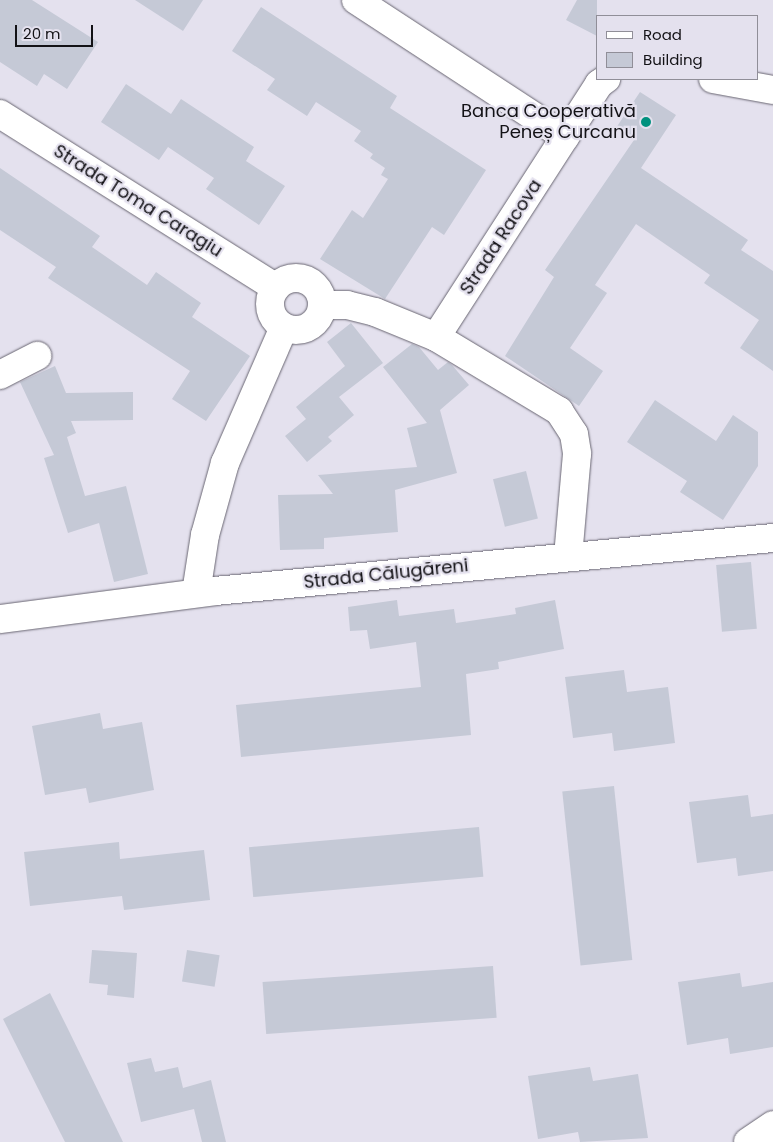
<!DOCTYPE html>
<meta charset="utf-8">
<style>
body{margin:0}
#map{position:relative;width:773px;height:1142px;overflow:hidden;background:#e4e1ee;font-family:Poppins,sans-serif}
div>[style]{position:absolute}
.building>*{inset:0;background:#c5c9d6;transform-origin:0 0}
.roads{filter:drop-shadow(0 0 1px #696672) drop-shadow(0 0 1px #696672)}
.minor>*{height:28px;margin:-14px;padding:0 14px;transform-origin:14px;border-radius:14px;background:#fff}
.minor>.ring{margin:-14px;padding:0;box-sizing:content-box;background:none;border:28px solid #fff;border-radius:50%}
.dots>*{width:14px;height:14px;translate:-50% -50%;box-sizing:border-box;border:2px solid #e4e1ee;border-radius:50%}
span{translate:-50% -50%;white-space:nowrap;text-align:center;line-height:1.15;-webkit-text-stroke:4.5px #e4e1ee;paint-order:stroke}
.poi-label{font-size:18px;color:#131216}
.right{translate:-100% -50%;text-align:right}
.street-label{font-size:18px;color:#131216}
.legend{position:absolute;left:596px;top:15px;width:162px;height:65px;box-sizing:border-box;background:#e4e1ee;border:1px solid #908e98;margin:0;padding:6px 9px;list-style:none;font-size:15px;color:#131216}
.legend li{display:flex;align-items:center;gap:10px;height:25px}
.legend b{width:25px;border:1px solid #908e98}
.scale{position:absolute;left:15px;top:25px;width:78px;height:22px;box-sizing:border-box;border:2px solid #131216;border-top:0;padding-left:6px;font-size:15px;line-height:18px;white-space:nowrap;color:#131216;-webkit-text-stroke:4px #e4e1ee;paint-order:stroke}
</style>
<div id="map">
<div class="building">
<i style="clip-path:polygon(0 0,32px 0,98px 42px,67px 89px,44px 74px,37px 86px,0 62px)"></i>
<i style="clip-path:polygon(135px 0,203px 0,183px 31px)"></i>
<i style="clip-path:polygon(577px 0,597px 0,597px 36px,566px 20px)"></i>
<i style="clip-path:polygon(261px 7px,397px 96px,390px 108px,486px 170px,444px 235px,432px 227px,385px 299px,320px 259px,352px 210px,363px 218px,388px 179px,381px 175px,385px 168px,370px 158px,373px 154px,354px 141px,361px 131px,316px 102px,307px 116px,267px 90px,275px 79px,232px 51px)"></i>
<i style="clip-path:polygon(126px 84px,171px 114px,181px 99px,254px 147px,246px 161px,285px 186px,259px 225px,206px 189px,214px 178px,168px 147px,159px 160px,101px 122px)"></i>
<i style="clip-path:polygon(640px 92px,676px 115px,641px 168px,748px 240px,741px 250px,773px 271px,773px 371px,740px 348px,759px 320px,704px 283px,710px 275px,636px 224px,595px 285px,607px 293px,570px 348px,603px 371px,579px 406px,505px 356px,554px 277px,545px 270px,634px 140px,616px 128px)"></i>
<i style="clip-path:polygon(0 168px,100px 236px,92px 247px,147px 285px,156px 272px,201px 303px,192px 317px,250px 356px,206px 421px,172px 399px,190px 371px,48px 278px,56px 267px,0 230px)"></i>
<i style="clip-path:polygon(351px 323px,383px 363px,339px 397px,354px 415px,328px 437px,332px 441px,307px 462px,285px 436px,306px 419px,296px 407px,345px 366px,327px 342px)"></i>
<i style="clip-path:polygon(412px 344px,419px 347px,438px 370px,448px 362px,452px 365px,469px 385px,440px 410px,457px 473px,395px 490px,398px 532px,324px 538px,324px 549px,280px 550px,278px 495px,333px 494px,318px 475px,417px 467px,407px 428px,427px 423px,383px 367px)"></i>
<i style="clip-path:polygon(55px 366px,66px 393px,133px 392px,133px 420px,71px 421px,76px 433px,67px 437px,85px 496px,126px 486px,148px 574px,114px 582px,99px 523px,68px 533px,44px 458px,54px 455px,20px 382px)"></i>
<i style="clip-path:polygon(655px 400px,716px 441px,733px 415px,758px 432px,758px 466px,723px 520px,680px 492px,687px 481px,627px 442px)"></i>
<i style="left:526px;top:471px;width:49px;height:34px;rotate:76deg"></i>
<i style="left:751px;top:562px;width:67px;height:35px;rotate:85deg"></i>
<i style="clip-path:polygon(397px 600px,399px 616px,454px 609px,456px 623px,516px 614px,515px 608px,555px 600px,564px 649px,498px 662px,499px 669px,466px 674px,471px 735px,241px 757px,236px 705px,421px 687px,416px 642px,370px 649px,367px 630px,350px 631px,348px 607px)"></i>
<i style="clip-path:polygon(624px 670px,627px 692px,668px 687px,675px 743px,614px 751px,612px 733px,573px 738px,565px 677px)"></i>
<i style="clip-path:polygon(100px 713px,103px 729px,142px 722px,154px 790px,89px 803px,86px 788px,45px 795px,32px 726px)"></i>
<i style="left:614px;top:786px;width:175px;height:52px;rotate:84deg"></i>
<i style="clip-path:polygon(748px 795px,751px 817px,773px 814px,773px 871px,738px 876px,736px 858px,697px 863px,689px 802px)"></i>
<i style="left:479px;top:827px;width:50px;height:231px;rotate:85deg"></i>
<i style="clip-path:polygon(119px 842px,120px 859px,204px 850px,210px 900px,124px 910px,122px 896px,30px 906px,24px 852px)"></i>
<i style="clip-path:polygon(92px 950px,137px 953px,134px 998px,107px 995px,108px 985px,89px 983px)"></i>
<i style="left:187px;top:950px;width:33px;height:32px;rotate:9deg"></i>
<i style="left:493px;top:966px;width:52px;height:231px;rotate:86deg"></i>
<i style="clip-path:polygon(740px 973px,742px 987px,773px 982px,773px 1047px,730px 1054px,728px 1038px,687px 1045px,678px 982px)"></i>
<i style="clip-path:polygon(50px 993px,67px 1027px,123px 1142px,65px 1142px,3px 1019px)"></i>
<i style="clip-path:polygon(151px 1058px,155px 1072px,178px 1067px,183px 1088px,211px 1080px,226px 1142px,202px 1142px,194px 1109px,141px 1122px,127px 1063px)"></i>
<i style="clip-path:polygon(590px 1067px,593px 1081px,638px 1074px,648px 1138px,580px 1142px,578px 1132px,538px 1139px,528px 1076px)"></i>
</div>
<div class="roads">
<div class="minor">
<i style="left:356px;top:0;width:250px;rotate:33.2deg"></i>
<i style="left:713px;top:79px;width:61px;rotate:10.4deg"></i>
<i style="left:0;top:114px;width:326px;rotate:32.2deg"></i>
<i class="ring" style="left:270px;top:278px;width:24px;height:24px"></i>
<i style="left:322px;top:305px;width:25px"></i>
<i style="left:347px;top:305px;width:29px;rotate:14deg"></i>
<i style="left:375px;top:312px;width:66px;rotate:22.3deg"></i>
<i style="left:436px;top:337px;width:144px;rotate:31deg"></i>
<i style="left:559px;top:411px;width:27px;rotate:57deg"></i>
<i style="left:574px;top:434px;width:20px;rotate:81deg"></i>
<i style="left:577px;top:454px;width:102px;rotate:95deg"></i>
<i style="left:436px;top:337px;width:301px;rotate:-57.2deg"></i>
<i style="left:599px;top:84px;width:9px;rotate:-36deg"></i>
<i style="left:0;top:375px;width:42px;rotate:-27.2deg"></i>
<i style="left:196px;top:593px;width:59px;rotate:-81.2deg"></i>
<i style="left:205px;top:535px;width:75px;rotate:-74.5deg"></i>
<i style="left:225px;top:463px;width:148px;rotate:-66.5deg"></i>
<i style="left:0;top:619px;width:217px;rotate:-7.4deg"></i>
<i style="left:215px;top:591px;width:561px;rotate:-5.43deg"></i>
<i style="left:748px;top:1142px;width:30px;rotate:-34deg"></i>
</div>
</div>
<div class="dots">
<i style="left:646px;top:122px;background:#00917e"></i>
</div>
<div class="poi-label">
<span class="right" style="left:636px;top:122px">Banca Cooperativă<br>Peneș Curcanu</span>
</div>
<div class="street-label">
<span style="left:138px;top:201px;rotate:32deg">Strada Toma Caragiu</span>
<span style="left:501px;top:237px;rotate:-57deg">Strada Racova</span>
<span style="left:386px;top:574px;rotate:-6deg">Strada Călugăreni</span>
</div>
<ul class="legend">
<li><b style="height:6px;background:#fff"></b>Road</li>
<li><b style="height:14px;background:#c5c9d6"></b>Building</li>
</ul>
<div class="scale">20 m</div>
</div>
